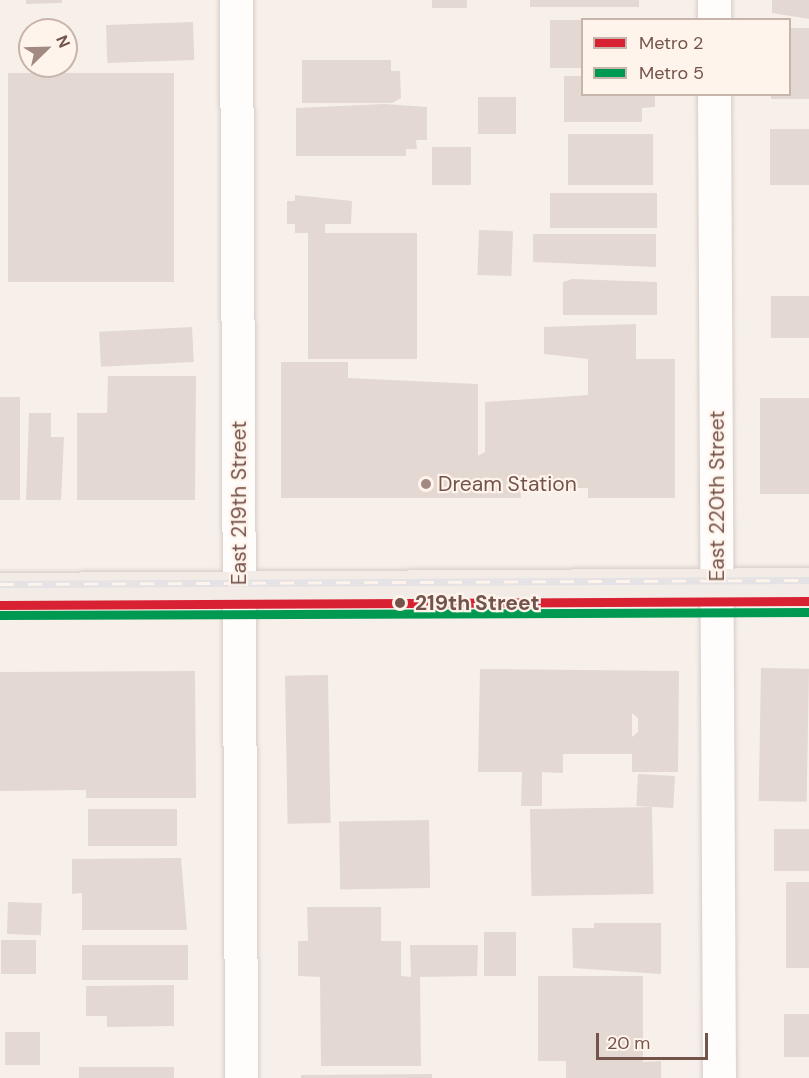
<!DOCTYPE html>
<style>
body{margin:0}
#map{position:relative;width:809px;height:1078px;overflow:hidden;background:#f7f0ea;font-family:"DM Sans",sans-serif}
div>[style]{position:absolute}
.building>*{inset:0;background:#e3d8d2;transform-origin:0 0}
.roads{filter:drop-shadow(0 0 2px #d6ccc7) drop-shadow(0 0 2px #d6ccc7)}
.minor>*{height:33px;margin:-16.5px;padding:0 16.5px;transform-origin:16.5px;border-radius:16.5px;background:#fefdfc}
.major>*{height:33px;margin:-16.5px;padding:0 16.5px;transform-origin:16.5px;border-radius:16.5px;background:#f2ebe6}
.rail>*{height:7px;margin-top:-3.5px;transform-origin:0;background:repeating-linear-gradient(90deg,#fff4eb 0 14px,#e4e2e5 0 28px);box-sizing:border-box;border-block:2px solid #e4e2e5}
.metro-1>*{height:9px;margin:-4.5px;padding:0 4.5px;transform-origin:4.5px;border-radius:4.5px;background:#d82233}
.metro-2>*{height:9px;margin:-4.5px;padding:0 4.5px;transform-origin:4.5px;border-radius:4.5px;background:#009952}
.dots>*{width:16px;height:16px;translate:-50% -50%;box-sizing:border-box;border:3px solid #fff4eb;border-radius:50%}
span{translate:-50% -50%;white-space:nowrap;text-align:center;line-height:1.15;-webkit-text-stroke:4.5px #fff4eb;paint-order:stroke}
.poi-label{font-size:21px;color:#74534b}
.left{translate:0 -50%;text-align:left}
.street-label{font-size:21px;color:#74534b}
.stop-label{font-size:21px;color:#74534b;font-weight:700}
.legend{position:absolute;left:581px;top:18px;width:210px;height:78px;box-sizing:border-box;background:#fff4eb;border:2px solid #c7b4ab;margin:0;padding:8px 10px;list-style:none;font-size:18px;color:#74534b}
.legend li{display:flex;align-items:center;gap:12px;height:30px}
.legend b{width:30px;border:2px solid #c7b4ab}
.north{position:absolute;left:18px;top:18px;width:60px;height:60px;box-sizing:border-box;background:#fff4eb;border:2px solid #c7b4ab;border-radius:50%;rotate:67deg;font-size:16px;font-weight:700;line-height:24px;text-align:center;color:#74534b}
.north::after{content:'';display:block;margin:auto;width:21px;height:27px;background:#a28a83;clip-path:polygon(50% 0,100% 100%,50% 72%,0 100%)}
.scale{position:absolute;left:596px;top:1033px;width:112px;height:27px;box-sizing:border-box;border:3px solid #74534b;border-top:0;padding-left:8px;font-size:18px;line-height:21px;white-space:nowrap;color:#74534b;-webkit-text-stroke:4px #fff4eb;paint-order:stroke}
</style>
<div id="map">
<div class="building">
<i style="clip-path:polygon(26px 0,62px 0,62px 3px,26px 4px)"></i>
<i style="left:432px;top:0;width:35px;height:8px"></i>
<i style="left:530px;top:0;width:109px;height:7px"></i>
<i style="clip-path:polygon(772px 0,809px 0,809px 19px,772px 13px)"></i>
<i style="left:550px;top:20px;width:32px;height:48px"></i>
<i style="left:193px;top:22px;width:38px;height:87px;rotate:88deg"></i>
<i style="clip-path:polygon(790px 28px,809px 28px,809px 99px,771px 99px,771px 94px,790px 94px)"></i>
<i style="clip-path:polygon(302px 60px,391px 60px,391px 71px,400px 71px,401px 98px,392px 103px,302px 103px)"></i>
<i style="left:8px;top:73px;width:166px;height:209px"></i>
<i style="clip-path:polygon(564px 76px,582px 76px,582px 94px,655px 94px,655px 107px,642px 108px,642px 122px,564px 122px)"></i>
<i style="left:478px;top:97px;width:38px;height:37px"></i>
<i style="clip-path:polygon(384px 104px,427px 107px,427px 140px,416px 140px,417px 149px,406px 149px,406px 156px,296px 156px,296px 108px)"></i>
<i style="left:770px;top:129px;width:39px;height:56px"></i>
<i style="left:568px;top:134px;width:85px;height:51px"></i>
<i style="left:432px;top:147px;width:39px;height:38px"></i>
<i style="left:550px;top:193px;width:107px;height:35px"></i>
<i style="clip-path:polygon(295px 195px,352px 201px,351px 224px,325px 224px,325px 233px,417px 233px,417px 359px,308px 359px,308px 233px,295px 233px,295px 224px,287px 224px,287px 201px,295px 201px)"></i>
<i style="left:479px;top:230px;width:34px;height:45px;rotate:2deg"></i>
<i style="clip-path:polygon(533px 234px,656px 234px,656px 267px,533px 262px)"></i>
<i style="clip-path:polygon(572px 279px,657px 282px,657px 315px,563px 315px,563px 282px)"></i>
<i style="left:771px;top:296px;width:38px;height:42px"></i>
<i style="clip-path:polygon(636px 324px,636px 359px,675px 359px,675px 498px,588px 498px,588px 488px,520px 488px,521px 498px,281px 498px,281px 362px,348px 362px,348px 378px,478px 384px,478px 456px,485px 452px,485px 402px,588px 395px,588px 359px,544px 354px,544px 327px)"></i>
<i style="left:192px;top:327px;width:35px;height:93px;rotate:87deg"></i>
<i style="clip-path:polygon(108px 376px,196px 376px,195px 500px,77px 500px,77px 413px,107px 413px)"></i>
<i style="left:0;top:397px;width:20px;height:103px"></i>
<i style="left:760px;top:398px;width:49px;height:96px"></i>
<i style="clip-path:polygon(29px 413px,51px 413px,51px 437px,64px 437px,61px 500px,26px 500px)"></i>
<i style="left:761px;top:668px;width:48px;height:133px;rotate:1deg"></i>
<i style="clip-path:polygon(evenodd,480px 669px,679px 671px,678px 772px,632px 772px,632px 754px,563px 754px,563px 773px,542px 772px,542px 806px,521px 806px,522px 772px,478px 772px,480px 669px,632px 713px,638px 718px,638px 732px,632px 737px,632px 713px)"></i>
<i style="clip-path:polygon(195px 671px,196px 798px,86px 798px,86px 790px,0 791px,0 672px)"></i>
<i style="left:328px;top:675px;width:148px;height:43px;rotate:89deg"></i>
<i style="left:638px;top:774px;width:37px;height:32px;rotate:3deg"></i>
<i style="left:652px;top:807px;width:87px;height:122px;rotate:89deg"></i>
<i style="left:177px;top:809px;width:37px;height:89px;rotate:90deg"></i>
<i style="left:429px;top:820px;width:68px;height:90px;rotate:89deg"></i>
<i style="left:774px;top:829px;width:35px;height:42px"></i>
<i style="clip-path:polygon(181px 858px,187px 930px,82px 930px,82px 893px,72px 894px,72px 859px)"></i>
<i style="left:786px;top:882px;width:23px;height:86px"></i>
<i style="left:8px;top:902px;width:34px;height:32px;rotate:2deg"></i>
<i style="clip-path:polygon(307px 907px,381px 907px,381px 941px,401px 941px,401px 976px,411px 977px,410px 945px,478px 945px,477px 976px,420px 977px,421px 1066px,321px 1066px,320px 977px,298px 976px,298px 941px,308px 941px)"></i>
<i style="clip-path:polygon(594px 923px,661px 923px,661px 974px,573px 968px,572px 928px,594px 928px)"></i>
<i style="left:484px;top:932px;width:32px;height:44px"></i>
<i style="left:1px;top:940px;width:35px;height:34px"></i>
<i style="left:188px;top:945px;width:35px;height:106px;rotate:90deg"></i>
<i style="clip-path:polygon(538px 976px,643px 976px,643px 1062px,661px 1061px,661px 1078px,566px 1078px,566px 1061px,538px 1061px)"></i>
<i style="clip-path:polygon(174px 985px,174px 1026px,107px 1027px,107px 1016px,86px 1016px,86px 986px)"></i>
<i style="left:784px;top:1014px;width:25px;height:43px"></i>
<i style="left:5px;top:1032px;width:35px;height:33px"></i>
<i style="left:174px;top:1067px;width:11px;height:95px;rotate:90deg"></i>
<i style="clip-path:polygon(432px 1074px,432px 1078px,301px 1078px,301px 1075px)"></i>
</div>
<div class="roads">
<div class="minor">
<i style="left:236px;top:0;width:1078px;rotate:89.73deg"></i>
<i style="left:714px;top:0;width:20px;rotate:90deg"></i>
<i style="left:714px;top:94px;width:984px;rotate:89.71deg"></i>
</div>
<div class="major">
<i style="left:0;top:589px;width:809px;rotate:-0.35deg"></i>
</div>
</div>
<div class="rail">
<i style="left:0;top:584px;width:809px;rotate:-0.28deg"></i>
</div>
<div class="metro-1">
<i style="left:0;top:605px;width:809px;rotate:-0.28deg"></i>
</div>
<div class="metro-2">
<i style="left:0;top:615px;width:809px;rotate:-0.21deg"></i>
</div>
<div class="dots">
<i style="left:426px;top:484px;background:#a28a83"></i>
<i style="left:400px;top:603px;background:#74534b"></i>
</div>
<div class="poi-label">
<span class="left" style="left:438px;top:484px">Dream Station</span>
</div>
<div class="street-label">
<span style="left:717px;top:496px;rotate:-90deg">East 220th Street</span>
<span style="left:239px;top:503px;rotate:-90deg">East 219th Street</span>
</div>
<div class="stop-label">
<span class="left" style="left:415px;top:603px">219th Street</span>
</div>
<ul class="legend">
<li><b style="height:8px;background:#d82233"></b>Metro 2</li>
<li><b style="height:8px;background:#009952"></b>Metro 5</li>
</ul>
<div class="north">N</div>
<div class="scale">20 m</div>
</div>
